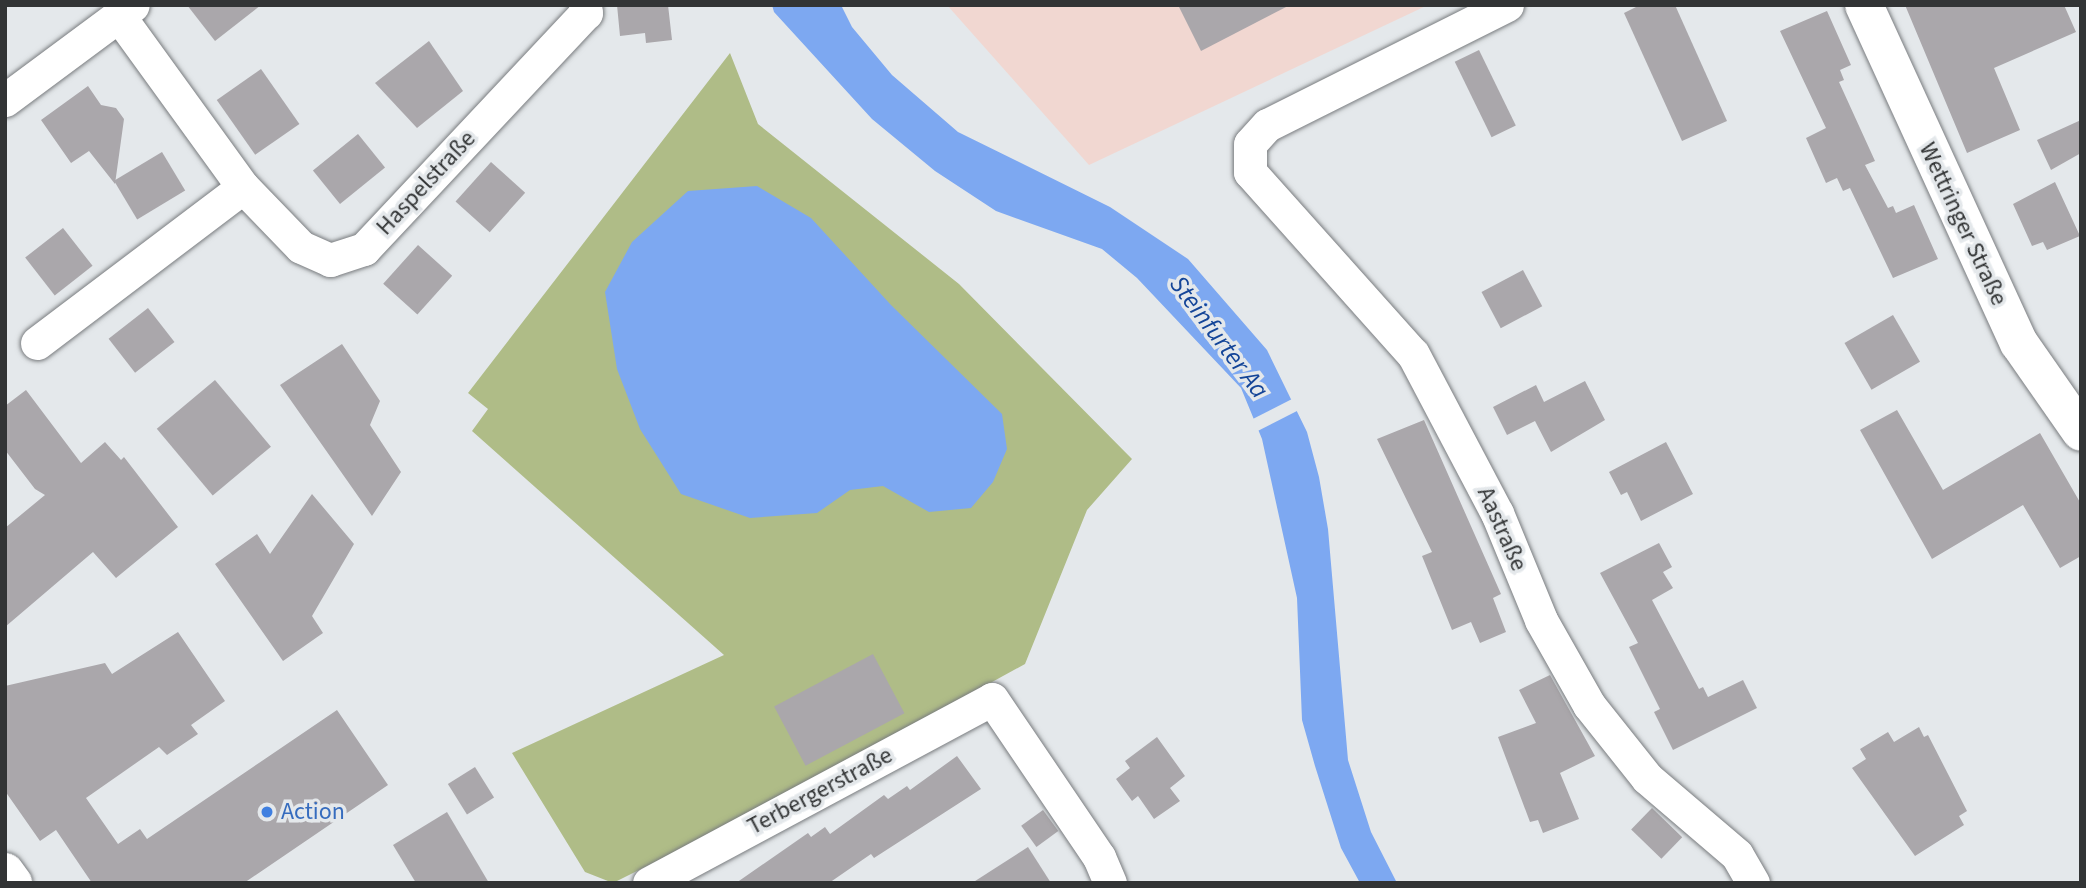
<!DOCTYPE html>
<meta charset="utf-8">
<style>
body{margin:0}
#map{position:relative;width:2086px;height:888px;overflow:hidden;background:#e4e8eb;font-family:"Source Sans 3",sans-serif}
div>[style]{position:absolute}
.industrial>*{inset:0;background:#f1d7d1}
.green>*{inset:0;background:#afbc87}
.water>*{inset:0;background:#7da8f1}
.pier>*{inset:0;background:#e4e8eb;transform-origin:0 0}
.building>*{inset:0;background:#aaa7ab;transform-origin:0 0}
.roads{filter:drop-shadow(0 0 2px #797c7f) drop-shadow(0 0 2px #797c7f)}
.minor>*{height:33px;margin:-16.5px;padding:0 16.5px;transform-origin:16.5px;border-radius:16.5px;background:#fff}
.secondary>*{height:38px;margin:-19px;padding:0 19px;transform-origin:19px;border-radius:19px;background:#fff}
.dots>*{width:19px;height:19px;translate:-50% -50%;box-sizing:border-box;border:4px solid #e4e8eb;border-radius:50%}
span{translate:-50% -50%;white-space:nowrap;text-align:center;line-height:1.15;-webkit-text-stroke:7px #e4e8eb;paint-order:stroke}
.street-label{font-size:24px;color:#323435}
.shop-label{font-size:24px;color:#366cbe}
.left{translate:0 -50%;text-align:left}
.water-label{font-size:26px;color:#144598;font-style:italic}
.frame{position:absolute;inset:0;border:7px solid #323435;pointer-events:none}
</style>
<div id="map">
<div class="industrial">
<i style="clip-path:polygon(947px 5px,1428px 5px,1089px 165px)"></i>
</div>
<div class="green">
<i style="clip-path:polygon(730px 53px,758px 124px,959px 284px,1132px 459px,1087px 510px,1025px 664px,761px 809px,613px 883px,585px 872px,512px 753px,724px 655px,472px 431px,488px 409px,468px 393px)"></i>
</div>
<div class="water">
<i style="clip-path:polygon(772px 5px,841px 5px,852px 27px,892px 75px,958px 132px,1110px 207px,1188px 259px,1267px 350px,1307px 432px,1319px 477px,1328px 529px,1348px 760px,1371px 832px,1397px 883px,1360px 883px,1341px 848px,1315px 766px,1302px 720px,1297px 598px,1262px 439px,1241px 388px,1137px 278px,1102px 249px,996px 211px,935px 171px,872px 119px,774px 12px)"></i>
<i style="clip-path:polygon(757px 186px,811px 218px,891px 305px,1002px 414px,1007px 449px,993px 482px,971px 508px,929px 512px,883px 486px,850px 490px,817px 513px,750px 518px,681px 494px,640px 429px,617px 369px,605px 292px,632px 242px,688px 191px)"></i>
</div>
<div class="pier">
<i style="left:1294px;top:398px;width:13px;height:49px;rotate:63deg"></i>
</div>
<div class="building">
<i style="clip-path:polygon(187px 5px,261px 5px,215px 41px)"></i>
<i style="clip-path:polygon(617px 5px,668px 5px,672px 40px,646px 43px,645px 33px,620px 36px)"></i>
<i style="clip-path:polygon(1178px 5px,1290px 5px,1201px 51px)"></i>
<i style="clip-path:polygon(1640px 5px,1675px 5px,1727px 121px,1682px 141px,1624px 13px)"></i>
<i style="clip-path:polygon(1905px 5px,2064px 5px,2076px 32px,1994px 68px,2020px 130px,1967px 153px)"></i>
<i style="clip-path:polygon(1827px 11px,1851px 65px,1840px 70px,1844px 80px,1839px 82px,1875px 161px,1865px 165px,1888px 208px,1893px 206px,1896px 213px,1914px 205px,1938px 259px,1893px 278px,1850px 188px,1843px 191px,1837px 178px,1826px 183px,1806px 138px,1826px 128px,1780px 31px)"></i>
<i style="clip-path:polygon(429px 41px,463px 91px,417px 128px,375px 83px)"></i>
<i style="left:1479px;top:50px;width:84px;height:27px;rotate:64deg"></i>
<i style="left:261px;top:69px;width:67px;height:54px;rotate:55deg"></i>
<i style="clip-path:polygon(88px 86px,101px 105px,116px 108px,124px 119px,115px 184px,89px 151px,71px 163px,41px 120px)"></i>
<i style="clip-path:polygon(2081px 120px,2081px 153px,2051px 170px,2037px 140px)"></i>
<i style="left:358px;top:134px;width:43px;height:58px;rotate:51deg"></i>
<i style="left:162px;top:152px;width:45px;height:56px;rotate:59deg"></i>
<i style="left:491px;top:162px;width:46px;height:53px;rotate:42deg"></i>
<i style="clip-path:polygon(2055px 182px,2080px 236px,2047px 250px,2043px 242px,2032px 246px,2013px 204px)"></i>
<i style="left:63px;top:228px;width:48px;height:48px;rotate:52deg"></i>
<i style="left:418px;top:245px;width:46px;height:52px;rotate:42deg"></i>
<i style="left:1523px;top:270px;width:41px;height:47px;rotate:62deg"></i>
<i style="left:148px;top:308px;width:43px;height:50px;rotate:52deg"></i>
<i style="left:1893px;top:315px;width:54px;height:56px;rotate:60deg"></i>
<i style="clip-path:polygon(342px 344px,380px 401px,370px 425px,401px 472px,372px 516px,280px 385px)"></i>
<i style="left:215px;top:380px;width:87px;height:76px;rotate:50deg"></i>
<i style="clip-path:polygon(1585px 381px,1605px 420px,1551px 452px,1535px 421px,1507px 435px,1493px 407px,1536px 385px,1544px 402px)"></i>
<i style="clip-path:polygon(26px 390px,81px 463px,105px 442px,121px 460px,124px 457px,178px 527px,116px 578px,93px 552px,5px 627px,5px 528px,45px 495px,35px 489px,5px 450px,5px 406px)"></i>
<i style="clip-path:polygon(1897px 410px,1943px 490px,2040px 433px,2081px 504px,2081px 556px,2060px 568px,2023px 505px,1932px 559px,1860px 430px)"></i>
<i style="clip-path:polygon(1424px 420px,1501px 594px,1493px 598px,1506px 632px,1480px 643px,1471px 622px,1452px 630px,1422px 556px,1432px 552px,1377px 439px)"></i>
<i style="clip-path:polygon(1666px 442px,1693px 494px,1641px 521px,1627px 492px,1621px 495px,1609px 472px)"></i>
<i style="clip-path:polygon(312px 494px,354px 544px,312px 616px,323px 633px,283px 661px,215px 564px,257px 534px,270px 554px)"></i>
<i style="clip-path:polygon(1659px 543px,1672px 567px,1663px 572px,1673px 588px,1652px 600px,1699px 689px,1703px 687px,1708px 697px,1743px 680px,1757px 708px,1673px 750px,1654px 712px,1660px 709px,1629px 647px,1638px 643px,1600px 573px)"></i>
<i style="clip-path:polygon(178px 632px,225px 701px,191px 725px,198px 734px,167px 755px,159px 747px,86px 798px,118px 844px,140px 829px,147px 839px,337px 710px,388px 785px,244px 883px,92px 883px,56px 830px,40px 841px,5px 791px,5px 686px,105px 663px,112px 674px)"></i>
<i style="left:873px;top:654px;width:67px;height:112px;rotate:62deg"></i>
<i style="clip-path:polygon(1550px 675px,1595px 756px,1560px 773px,1579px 819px,1543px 833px,1538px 820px,1530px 822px,1498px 737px,1536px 723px,1519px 690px)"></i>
<i style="clip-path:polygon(1919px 727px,1924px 737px,1928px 735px,1967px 811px,1959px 816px,1964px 825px,1915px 856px,1852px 768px,1866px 759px,1860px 749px,1888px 732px,1894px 742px)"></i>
<i style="clip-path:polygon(1157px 737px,1185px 776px,1170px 788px,1180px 801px,1154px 819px,1138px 796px,1132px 801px,1116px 779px,1130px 768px,1125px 761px)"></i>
<i style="clip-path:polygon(957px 756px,981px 789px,874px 858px,871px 854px,829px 883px,736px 883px,808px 833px,811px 837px,825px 827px,830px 834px,884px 795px,888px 799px,907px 786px,910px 790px)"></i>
<i style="left:475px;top:767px;width:36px;height:32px;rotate:58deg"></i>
<i style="left:1652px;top:808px;width:42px;height:30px;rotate:44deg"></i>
<i style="left:1043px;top:810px;width:26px;height:27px;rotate:54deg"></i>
<i style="clip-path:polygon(447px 812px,489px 883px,416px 883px,393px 845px)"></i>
<i style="clip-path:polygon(1028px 847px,1051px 883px,972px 883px)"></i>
</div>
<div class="roads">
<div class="minor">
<i style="left:1507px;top:5px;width:268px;rotate:153.4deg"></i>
<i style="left:1267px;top:125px;width:25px;rotate:132deg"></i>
<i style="left:1250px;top:144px;width:28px;rotate:90deg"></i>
<i style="left:1250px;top:172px;width:244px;rotate:48.2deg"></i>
<i style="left:1413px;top:354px;width:180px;rotate:62.2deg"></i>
<i style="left:1497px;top:513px;width:116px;rotate:67.6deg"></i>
<i style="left:1541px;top:620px;width:98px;rotate:60.5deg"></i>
<i style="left:1589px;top:705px;width:93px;rotate:51.5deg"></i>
<i style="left:1647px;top:778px;width:118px;rotate:40.5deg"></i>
<i style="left:1737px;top:855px;width:32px;rotate:60deg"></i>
<i style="left:119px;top:16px;width:211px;rotate:54.1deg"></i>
<i style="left:243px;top:187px;width:83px;rotate:46deg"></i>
<i style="left:301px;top:247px;width:32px;rotate:24deg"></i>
<i style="left:330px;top:260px;width:36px;rotate:-18deg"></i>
<i style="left:364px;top:249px;width:324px;rotate:-46.8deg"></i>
<i style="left:586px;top:13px;width:8px;rotate:-97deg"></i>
<i style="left:5px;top:100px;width:159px;rotate:-36.6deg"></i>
<i style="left:37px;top:343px;width:258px;rotate:-37.1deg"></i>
<i style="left:649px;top:883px;width:389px;rotate:-28.2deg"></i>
<i style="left:992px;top:699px;width:191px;rotate:55.9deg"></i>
<i style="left:1099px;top:857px;width:28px;rotate:67deg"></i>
</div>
<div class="secondary">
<i style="left:1864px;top:5px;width:372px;rotate:65.4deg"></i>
<i style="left:2019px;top:343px;width:108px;rotate:55.1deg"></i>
<i style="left:5px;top:872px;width:14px;rotate:54deg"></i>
</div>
</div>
<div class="dots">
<i style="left:267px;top:812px;background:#3f7fe0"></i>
</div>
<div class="street-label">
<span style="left:426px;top:183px;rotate:-47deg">Haspelstraße</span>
<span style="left:1963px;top:224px;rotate:65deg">Wettringer Straße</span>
<span style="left:1502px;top:529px;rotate:66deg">Aastraße</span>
<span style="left:820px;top:791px;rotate:-28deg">Terbergerstraße</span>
</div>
<div class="shop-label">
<span class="left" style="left:281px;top:812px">Action</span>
</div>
<div class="water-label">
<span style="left:1219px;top:337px;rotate:53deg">Steinfurter Aa</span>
</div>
<div class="frame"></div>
</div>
